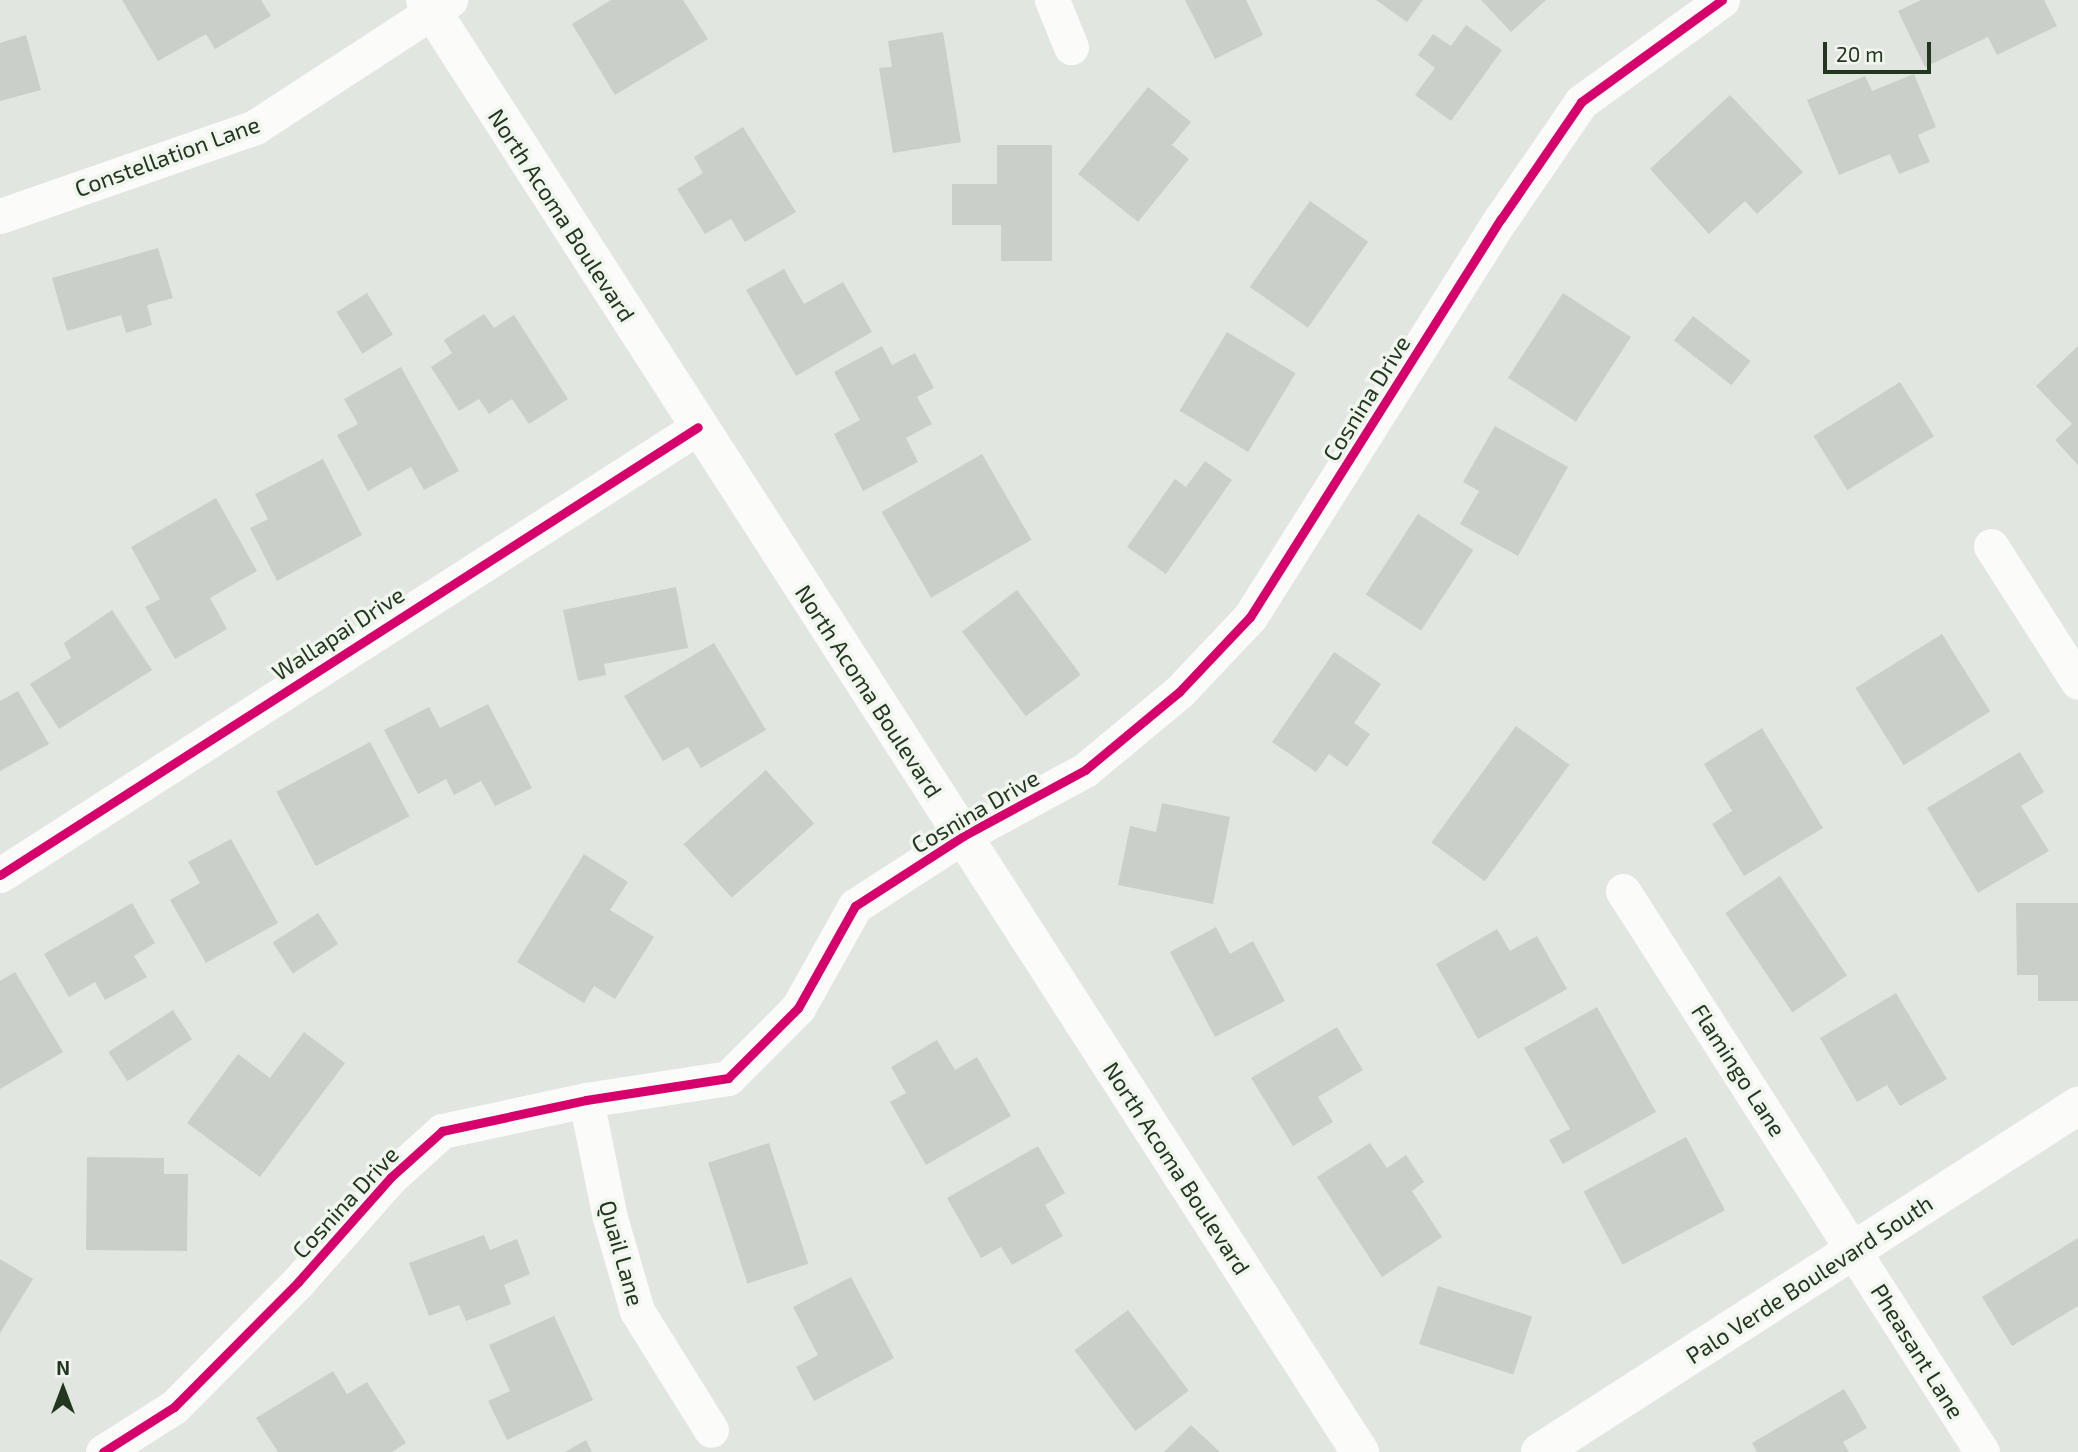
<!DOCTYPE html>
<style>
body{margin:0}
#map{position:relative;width:2078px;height:1452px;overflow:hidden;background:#e2e6e0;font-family:"Exo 2",sans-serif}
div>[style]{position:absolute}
.building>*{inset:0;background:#cbcfc9;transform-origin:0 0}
.minor>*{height:35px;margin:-17.5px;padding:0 17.5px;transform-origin:17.5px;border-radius:17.5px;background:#fbfbfa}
.secondary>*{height:38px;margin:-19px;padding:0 19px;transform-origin:19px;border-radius:19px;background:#fbfbfa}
.cycleway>*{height:9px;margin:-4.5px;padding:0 4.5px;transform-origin:4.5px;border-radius:4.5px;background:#d6006c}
span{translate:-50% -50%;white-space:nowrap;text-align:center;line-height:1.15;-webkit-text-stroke:7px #f0f5ee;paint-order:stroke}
.street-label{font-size:23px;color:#233720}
.north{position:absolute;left:28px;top:1354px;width:70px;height:70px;-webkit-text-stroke:5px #f0f5ee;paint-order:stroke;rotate:0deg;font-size:19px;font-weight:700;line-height:28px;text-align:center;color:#233720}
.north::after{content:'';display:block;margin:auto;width:24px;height:32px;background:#233720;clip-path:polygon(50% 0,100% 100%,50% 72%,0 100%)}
.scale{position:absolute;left:1823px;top:42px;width:108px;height:32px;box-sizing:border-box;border:4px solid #233720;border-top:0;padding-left:9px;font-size:21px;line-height:24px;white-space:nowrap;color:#233720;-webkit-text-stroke:5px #f0f5ee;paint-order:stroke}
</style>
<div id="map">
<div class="building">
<i style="clip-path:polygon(122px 0,261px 0,271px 16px,215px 49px,206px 34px,158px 61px)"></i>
<i style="clip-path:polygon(611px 0,683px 0,708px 39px,615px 95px,572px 24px)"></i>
<i style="clip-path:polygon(1185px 0,1246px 0,1263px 35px,1215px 59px)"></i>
<i style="clip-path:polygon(1376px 0,1423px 0,1407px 22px)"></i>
<i style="clip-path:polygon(1481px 0,1546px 0,1511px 32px)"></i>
<i style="clip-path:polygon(1921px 0,2044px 0,2057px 26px,1997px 55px,1988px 37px,1925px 67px,1898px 11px)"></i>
<i style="clip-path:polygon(1466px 25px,1502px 50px,1451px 121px,1415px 95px,1435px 68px,1418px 55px,1433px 34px,1451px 46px)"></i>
<i style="clip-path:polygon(943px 32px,961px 142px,893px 153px,879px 68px,892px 67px,888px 41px)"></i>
<i style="clip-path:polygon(26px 35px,41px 90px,0 101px,0 43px)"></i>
<i style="clip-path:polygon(1914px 74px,1936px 127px,1918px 135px,1930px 162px,1899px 174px,1890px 154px,1839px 175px,1807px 100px,1865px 76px,1872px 91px)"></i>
<i style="clip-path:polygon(1148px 87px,1191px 122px,1172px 145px,1189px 159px,1138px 222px,1078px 174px)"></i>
<i style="clip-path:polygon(1730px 95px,1803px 172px,1757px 214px,1745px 201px,1709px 234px,1650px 169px)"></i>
<i style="clip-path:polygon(743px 127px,796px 212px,745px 242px,731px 219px,705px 234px,677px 189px,703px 173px,694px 157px)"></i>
<i style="clip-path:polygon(997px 145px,1052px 145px,1052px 261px,1001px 261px,1001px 225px,952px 225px,952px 184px,997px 184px)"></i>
<i style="left:1310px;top:201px;width:71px;height:105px;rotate:35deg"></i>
<i style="clip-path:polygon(158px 248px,173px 298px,147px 305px,152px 325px,126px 333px,121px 315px,67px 331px,52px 278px)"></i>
<i style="clip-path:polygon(784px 269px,804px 304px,843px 282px,872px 332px,796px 376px,746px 290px)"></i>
<i style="left:367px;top:293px;width:49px;height:36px;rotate:58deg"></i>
<i style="left:1563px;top:293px;width:81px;height:101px;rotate:33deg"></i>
<i style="clip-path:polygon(484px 314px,494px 328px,514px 315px,568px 399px,529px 424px,512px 399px,489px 414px,479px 399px,459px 411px,431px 367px,452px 353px,444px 340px)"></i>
<i style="left:1693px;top:316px;width:73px;height:31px;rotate:38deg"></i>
<i style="left:1227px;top:332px;width:80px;height:92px;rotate:31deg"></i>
<i style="clip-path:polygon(882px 346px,892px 365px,915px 353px,934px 388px,917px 397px,932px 424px,906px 438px,918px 462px,863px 491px,834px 434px,860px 420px,834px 372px)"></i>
<i style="clip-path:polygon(2078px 346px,2078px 465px,2055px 440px,2072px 424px,2036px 386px)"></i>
<i style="clip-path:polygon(401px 367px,459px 471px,424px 490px,411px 467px,368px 491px,337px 435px,358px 424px,344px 399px)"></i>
<i style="left:1900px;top:382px;width:64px;height:102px;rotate:58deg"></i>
<i style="clip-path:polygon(1495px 426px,1568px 467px,1518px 556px,1460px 524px,1479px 491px,1463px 482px)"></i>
<i style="left:982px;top:454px;width:99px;height:116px;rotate:60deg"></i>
<i style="clip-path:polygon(323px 459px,362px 535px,277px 581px,250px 528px,268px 519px,255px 494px)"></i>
<i style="clip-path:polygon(1205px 461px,1232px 480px,1166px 574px,1127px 547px,1175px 479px,1186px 487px)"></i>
<i style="clip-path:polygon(216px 498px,257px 571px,210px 598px,227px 629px,175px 659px,145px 607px,160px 599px,131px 547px)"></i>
<i style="left:1418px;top:514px;width:66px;height:96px;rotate:33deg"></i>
<i style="clip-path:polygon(676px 587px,688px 648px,604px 664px,606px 675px,578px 681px,563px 610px)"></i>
<i style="left:1017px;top:590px;width:106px;height:69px;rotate:53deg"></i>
<i style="clip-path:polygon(112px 610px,152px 670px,59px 729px,30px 684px,71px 658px,64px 643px)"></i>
<i style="left:1942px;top:634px;width:91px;height:102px;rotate:58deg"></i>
<i style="clip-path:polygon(714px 643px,766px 730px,701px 768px,688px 747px,663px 761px,624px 696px)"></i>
<i style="clip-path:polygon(1334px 652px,1381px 684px,1354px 723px,1370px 734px,1347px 767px,1329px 754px,1316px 772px,1272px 742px)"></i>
<i style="clip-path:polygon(18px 691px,49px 744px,0 771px,0 701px)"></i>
<i style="clip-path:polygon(488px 704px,532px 788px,495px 806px,481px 781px,454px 795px,446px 779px,418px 794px,384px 730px,429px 707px,440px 728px)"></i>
<i style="left:1516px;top:726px;width:66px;height:144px;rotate:36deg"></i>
<i style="clip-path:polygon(1762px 728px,1823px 828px,1744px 876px,1712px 824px,1732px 811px,1704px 764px)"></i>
<i style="left:370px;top:742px;width:84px;height:106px;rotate:62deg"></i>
<i style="clip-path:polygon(2020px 752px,2044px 792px,2021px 806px,2049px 851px,1978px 893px,1927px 808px)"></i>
<i style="left:766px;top:770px;width:72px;height:111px;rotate:48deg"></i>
<i style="clip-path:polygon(1162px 803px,1230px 817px,1213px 904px,1118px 885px,1130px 826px,1156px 832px)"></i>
<i style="clip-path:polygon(231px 839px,278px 923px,206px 963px,170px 900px,200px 883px,188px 862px)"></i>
<i style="clip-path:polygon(584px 854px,628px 882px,610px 910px,654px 937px,615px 999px,594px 986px,584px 1003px,517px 962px)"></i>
<i style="left:1780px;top:876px;width:120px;height:66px;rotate:56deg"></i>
<i style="clip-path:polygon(132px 903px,155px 943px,134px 956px,147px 977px,105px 1000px,95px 982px,69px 997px,44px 954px)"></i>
<i style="clip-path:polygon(2016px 903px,2078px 903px,2078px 1001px,2038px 1001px,2038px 975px,2017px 975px)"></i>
<i style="left:318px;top:913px;width:37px;height:54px;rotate:57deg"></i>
<i style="clip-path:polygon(1216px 927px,1230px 954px,1253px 941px,1285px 1001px,1215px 1037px,1170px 952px)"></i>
<i style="clip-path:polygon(1497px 929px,1510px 951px,1537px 936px,1567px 989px,1478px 1039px,1436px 964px)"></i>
<i style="clip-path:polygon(15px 972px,63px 1052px,0 1089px,0 981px)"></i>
<i style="clip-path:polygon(1896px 993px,1947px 1079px,1900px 1106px,1887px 1085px,1857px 1102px,1820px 1038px)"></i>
<i style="clip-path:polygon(1597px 1007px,1656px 1112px,1563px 1164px,1549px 1140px,1570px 1129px,1524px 1048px)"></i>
<i style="left:173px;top:1010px;width:35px;height:77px;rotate:57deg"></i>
<i style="clip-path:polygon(1337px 1027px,1363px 1070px,1318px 1097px,1333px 1122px,1293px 1146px,1251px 1078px)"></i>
<i style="clip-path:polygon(304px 1032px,345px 1063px,260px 1177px,187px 1123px,238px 1054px,270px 1078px)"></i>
<i style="clip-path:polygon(937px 1040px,955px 1070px,977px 1057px,1011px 1116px,926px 1165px,890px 1102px,906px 1093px,891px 1067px)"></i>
<i style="left:1686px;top:1137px;width:83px;height:116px;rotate:62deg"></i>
<i style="left:769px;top:1143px;width:127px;height:64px;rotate:72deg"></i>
<i style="clip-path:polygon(1370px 1143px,1387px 1168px,1406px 1155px,1424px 1182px,1412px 1191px,1442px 1237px,1382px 1277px,1317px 1177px)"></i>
<i style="clip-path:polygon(1038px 1146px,1065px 1193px,1045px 1205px,1063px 1236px,1012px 1265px,1001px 1247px,981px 1258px,947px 1198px)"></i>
<i style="clip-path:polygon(87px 1157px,164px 1158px,164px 1174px,188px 1174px,187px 1251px,86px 1250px)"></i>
<i style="clip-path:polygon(484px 1235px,490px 1250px,517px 1239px,530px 1274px,504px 1285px,511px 1304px,466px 1321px,459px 1305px,429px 1316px,409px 1263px)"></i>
<i style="clip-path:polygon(2078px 1238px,2078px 1306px,2012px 1346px,1982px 1297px)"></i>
<i style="clip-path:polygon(0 1259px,33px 1279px,0 1333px)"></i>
<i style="clip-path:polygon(851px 1277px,894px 1358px,814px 1401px,796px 1367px,818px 1355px,793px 1307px)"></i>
<i style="left:1438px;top:1286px;width:99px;height:61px;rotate:18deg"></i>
<i style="left:1128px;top:1310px;width:101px;height:67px;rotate:53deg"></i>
<i style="clip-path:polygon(554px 1316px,593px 1400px,507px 1440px,488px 1401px,510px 1391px,489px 1345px)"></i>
<i style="clip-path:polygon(333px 1371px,347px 1394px,367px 1382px,406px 1443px,392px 1452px,278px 1452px,256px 1418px)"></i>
<i style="clip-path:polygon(1844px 1389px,1867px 1428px,1843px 1442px,1849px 1452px,1757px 1452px,1752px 1443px)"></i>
<i style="clip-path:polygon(1191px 1425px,1220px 1452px,1164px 1452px)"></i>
<i style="clip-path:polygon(586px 1440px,592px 1452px,565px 1452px)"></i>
</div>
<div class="minor">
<i style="left:1052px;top:0;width:51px;rotate:68deg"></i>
<i style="left:0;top:216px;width:270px;rotate:-19.2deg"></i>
<i style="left:255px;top:127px;width:233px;rotate:-33.1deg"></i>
<i style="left:1991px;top:546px;width:161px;rotate:57.4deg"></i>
<i style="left:0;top:875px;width:829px;rotate:-32.69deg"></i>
<i style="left:1623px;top:891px;width:666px;rotate:57.38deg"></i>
<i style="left:586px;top:1100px;width:120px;rotate:78.5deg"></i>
<i style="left:610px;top:1218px;width:97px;rotate:73.8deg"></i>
<i style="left:637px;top:1311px;width:140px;rotate:58.1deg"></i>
<i style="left:103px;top:1452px;width:84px;rotate:-32.4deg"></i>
<i style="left:174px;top:1407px;width:176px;rotate:-45.2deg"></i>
<i style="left:298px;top:1282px;width:140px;rotate:-48.5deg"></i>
<i style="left:391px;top:1177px;width:69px;rotate:-42deg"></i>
<i style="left:442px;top:1131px;width:147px;rotate:-12.1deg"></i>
<i style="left:586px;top:1100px;width:144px;rotate:-8.8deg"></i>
<i style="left:728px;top:1078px;width:99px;rotate:-45deg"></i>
<i style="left:798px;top:1008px;width:117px;rotate:-60.8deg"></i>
<i style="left:855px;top:906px;width:129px;rotate:-32.9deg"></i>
<i style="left:963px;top:836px;width:139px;rotate:-28.4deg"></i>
<i style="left:1085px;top:770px;width:122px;rotate:-39.7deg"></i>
<i style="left:1179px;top:692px;width:103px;rotate:-46.6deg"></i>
<i style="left:1250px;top:617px;width:471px;rotate:-57.8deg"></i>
<i style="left:1501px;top:219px;width:142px;rotate:-55.6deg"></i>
<i style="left:1581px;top:102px;width:174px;rotate:-35.9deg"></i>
</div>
<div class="secondary">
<i style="left:425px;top:0;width:1727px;rotate:57.22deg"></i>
<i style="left:1540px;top:1452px;width:640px;rotate:-32.75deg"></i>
</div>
<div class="cycleway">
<i style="left:0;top:875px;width:829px;rotate:-32.69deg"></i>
<i style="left:103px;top:1452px;width:84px;rotate:-32.4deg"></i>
<i style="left:174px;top:1407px;width:176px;rotate:-45.2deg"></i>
<i style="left:298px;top:1282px;width:140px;rotate:-48.5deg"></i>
<i style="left:391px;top:1177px;width:69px;rotate:-42deg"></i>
<i style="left:442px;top:1131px;width:147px;rotate:-12.1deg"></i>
<i style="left:586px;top:1100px;width:144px;rotate:-8.8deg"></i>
<i style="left:728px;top:1078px;width:99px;rotate:-45deg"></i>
<i style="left:798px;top:1008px;width:117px;rotate:-60.8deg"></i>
<i style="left:855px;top:906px;width:129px;rotate:-32.9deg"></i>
<i style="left:963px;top:836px;width:139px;rotate:-28.4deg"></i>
<i style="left:1085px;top:770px;width:122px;rotate:-39.7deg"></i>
<i style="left:1179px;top:692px;width:103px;rotate:-46.6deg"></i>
<i style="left:1250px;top:617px;width:471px;rotate:-57.8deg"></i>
<i style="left:1501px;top:219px;width:142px;rotate:-55.6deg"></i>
<i style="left:1581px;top:102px;width:174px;rotate:-35.9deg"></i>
</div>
<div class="street-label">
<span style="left:167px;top:156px;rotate:-20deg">Constellation Lane</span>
<span style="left:562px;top:215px;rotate:57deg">North Acoma Boulevard</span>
<span style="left:1366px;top:398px;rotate:-58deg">Cosnina Drive</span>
<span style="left:338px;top:633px;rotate:-33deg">Wallapai Drive</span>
<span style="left:869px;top:691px;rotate:57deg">North Acoma Boulevard</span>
<span style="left:975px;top:811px;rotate:-30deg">Cosnina Drive</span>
<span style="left:1739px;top:1070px;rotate:57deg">Flamingo Lane</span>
<span style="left:1177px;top:1168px;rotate:57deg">North Acoma Boulevard</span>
<span style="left:345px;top:1202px;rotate:-47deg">Cosnina Drive</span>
<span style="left:622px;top:1253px;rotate:74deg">Quail Lane</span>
<span style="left:1809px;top:1279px;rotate:-33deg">Palo Verde Boulevard South</span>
<span style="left:1918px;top:1351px;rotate:58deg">Pheasant Lane</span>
</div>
<div class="north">N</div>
<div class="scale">20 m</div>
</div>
